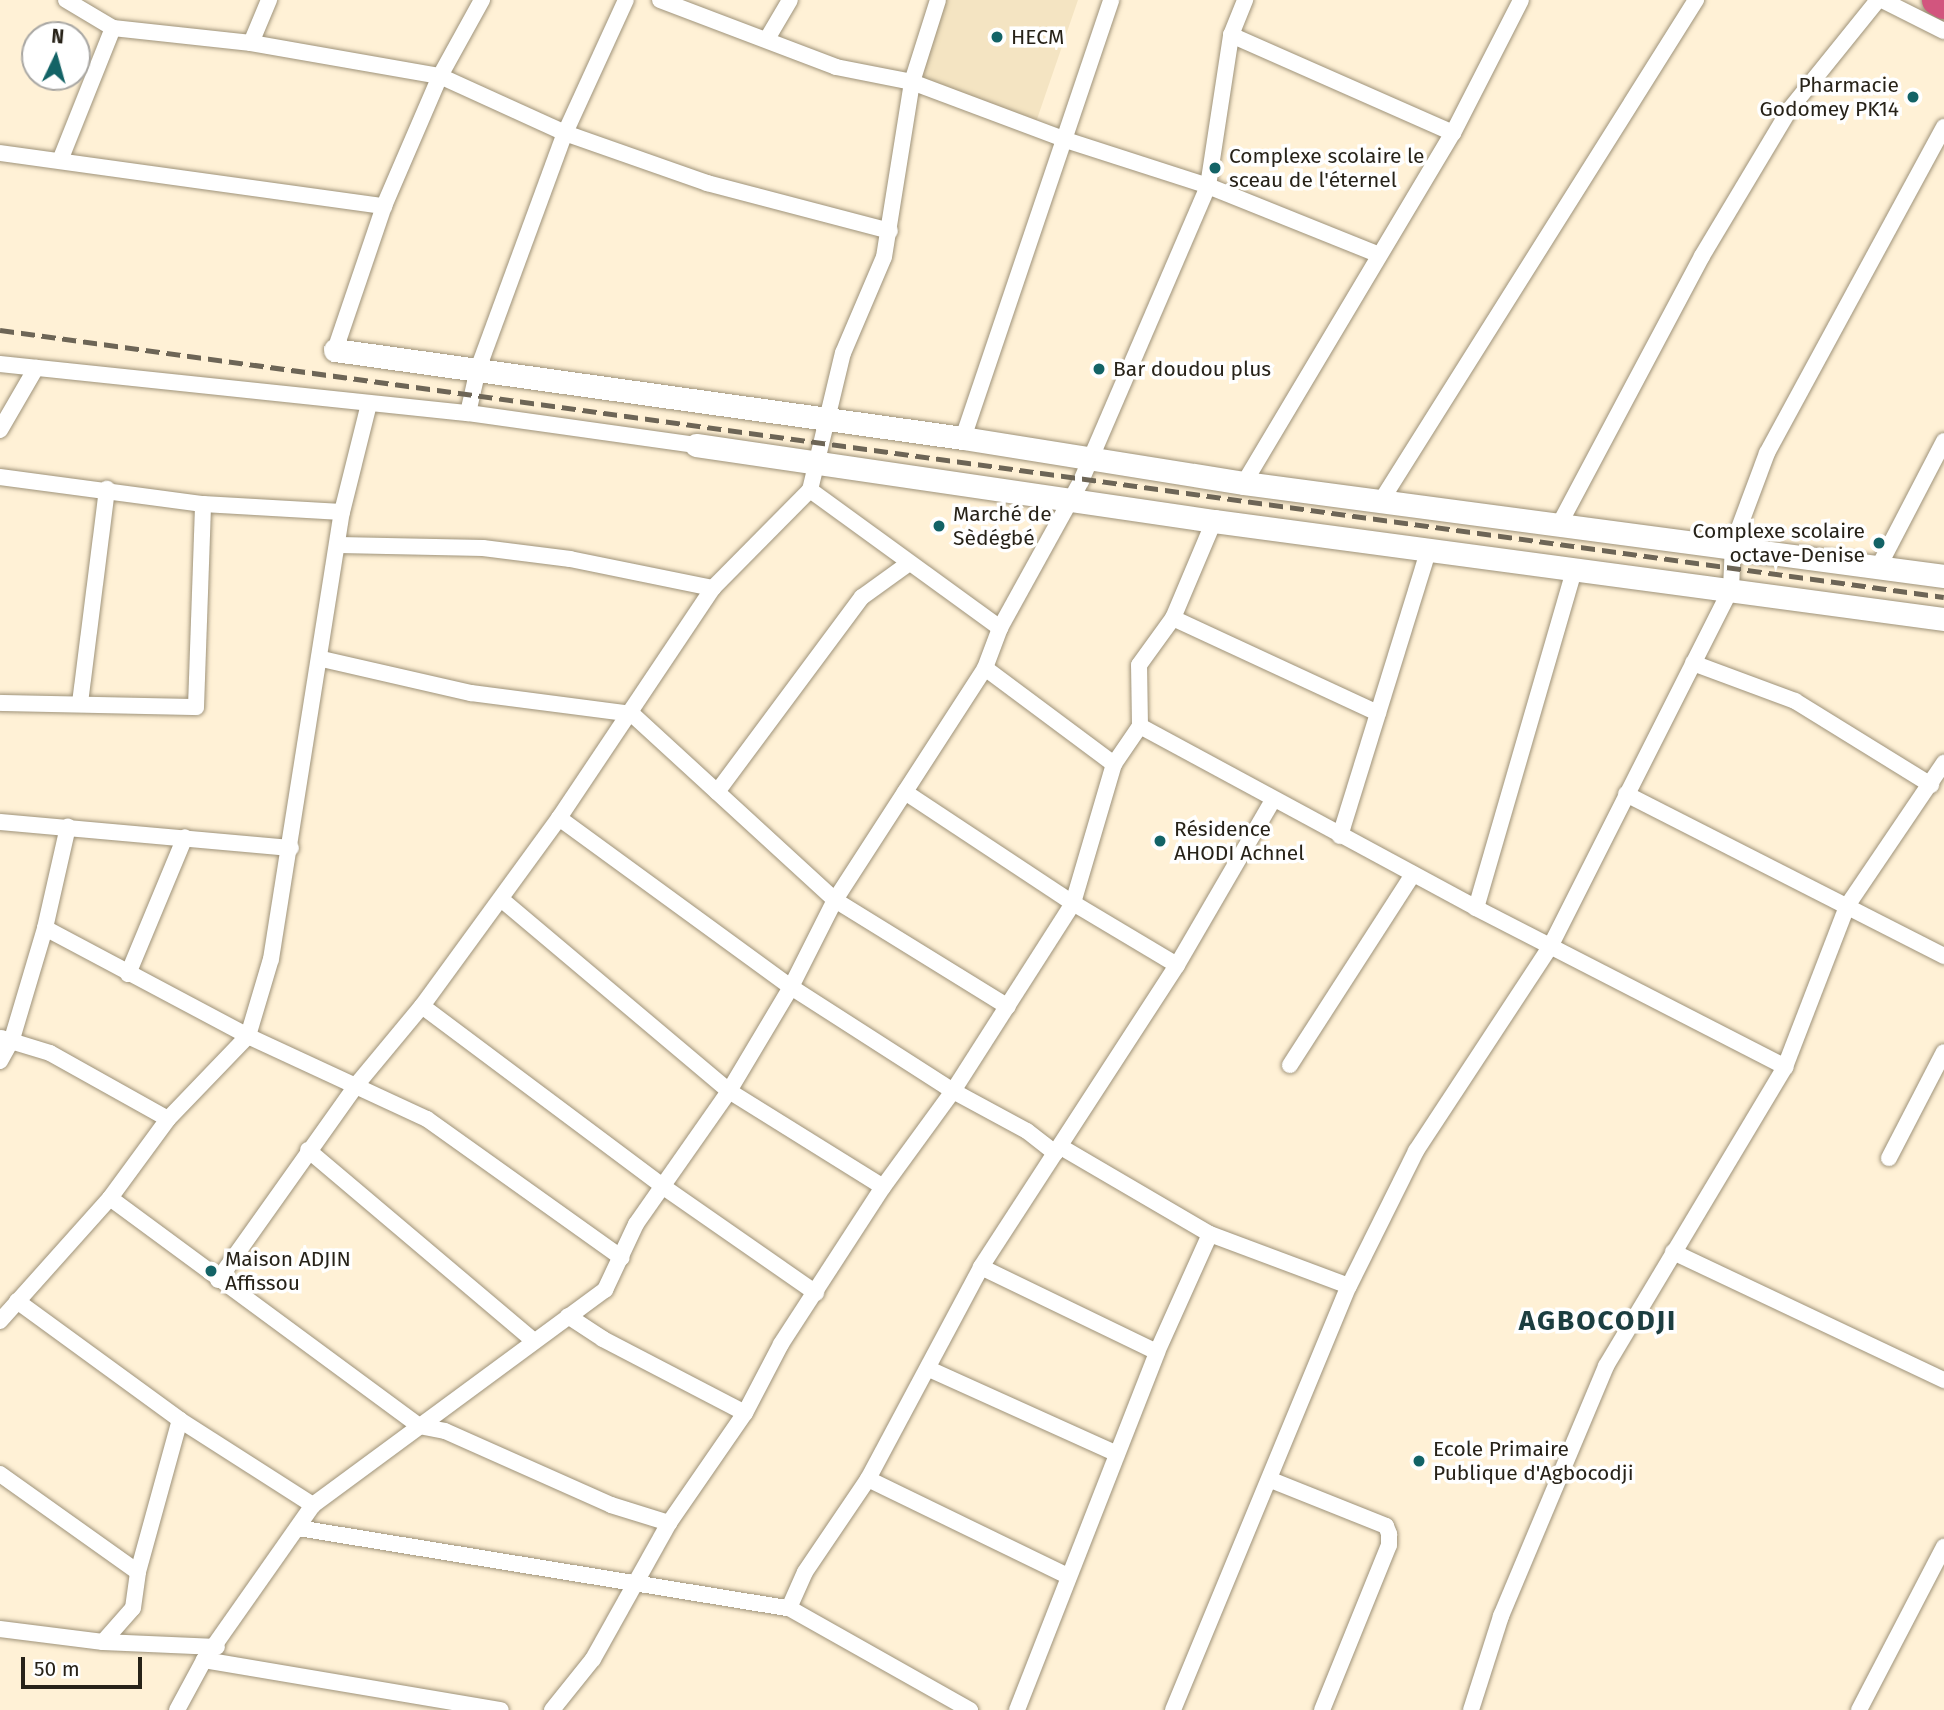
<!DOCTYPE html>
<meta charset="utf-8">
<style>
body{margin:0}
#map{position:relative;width:1944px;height:1710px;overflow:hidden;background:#fff1d6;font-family:"Fira Sans",sans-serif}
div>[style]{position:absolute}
.built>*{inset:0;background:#f4e4c2}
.roads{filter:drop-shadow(0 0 2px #9f937a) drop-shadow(0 0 2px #9f937a)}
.street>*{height:16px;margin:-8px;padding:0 8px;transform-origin:8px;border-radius:8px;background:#fff}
.secondary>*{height:23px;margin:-11.5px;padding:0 11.5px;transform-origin:11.5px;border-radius:11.5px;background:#fff}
.highway>*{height:30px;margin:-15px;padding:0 15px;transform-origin:15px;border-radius:15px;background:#d2557e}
.rail>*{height:5px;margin-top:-2.5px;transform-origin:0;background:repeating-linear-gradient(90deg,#6d6556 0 14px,transparent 0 21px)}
.dots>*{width:19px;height:19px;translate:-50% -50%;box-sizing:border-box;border:4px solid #fff;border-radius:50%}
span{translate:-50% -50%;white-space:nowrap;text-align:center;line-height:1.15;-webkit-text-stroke:7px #fff;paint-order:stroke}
.poi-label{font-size:21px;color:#272218}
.left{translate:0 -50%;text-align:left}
.right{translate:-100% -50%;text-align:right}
.district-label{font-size:28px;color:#1c3e40;font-weight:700;letter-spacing:2px}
.north{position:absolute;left:21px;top:21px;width:70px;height:70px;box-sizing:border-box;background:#fff;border:2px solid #a9a7a3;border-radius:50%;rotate:5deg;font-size:19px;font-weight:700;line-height:28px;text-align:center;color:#272218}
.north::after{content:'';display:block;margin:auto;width:24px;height:32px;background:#136366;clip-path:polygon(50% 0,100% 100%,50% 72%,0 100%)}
.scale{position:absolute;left:21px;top:1657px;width:121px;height:32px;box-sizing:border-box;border:4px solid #272218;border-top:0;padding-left:9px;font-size:21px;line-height:24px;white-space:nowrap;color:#272218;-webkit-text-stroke:5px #fff;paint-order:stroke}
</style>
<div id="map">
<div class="built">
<i style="clip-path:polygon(941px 0,1078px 0,1036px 122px,925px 89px,918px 73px)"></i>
</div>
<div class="roads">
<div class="street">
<i style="left:66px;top:0;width:55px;rotate:30.8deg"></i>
<i style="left:113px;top:28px;width:139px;rotate:6.2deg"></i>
<i style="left:251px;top:43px;width:192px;rotate:9.9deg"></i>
<i style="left:440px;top:76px;width:137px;rotate:24.5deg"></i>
<i style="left:565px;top:133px;width:151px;rotate:19.4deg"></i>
<i style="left:707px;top:183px;width:189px;rotate:14.7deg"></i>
<i style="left:660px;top:0;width:188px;rotate:20.8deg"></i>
<i style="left:836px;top:67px;width:77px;rotate:11.2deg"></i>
<i style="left:912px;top:82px;width:165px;rotate:20.6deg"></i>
<i style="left:1066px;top:140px;width:149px;rotate:17.9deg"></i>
<i style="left:1208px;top:186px;width:182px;rotate:21.9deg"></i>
<i style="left:1882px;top:0;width:69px;rotate:26.6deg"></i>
<i style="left:1231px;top:35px;width:243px;rotate:23.8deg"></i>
<i style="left:767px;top:39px;width:45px;rotate:-59.5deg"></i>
<i style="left:251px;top:43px;width:47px;rotate:-67.3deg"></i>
<i style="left:0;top:153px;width:388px;rotate:7.9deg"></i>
<i style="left:61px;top:158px;width:140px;rotate:-68.2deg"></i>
<i style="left:335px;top:350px;width:152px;rotate:-71.2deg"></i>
<i style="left:384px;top:206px;width:142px;rotate:-66.7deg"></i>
<i style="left:440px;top:76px;width:87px;rotate:-61.1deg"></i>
<i style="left:0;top:364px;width:471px;rotate:6deg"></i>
<i style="left:468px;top:413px;width:230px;rotate:8deg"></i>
<i style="left:468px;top:413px;width:45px;rotate:-77.2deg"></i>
<i style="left:478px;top:369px;width:252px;rotate:-69.8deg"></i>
<i style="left:565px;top:133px;width:146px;rotate:-65.4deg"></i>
<i style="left:0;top:430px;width:72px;rotate:-59.9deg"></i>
<i style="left:963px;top:438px;width:462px;rotate:-71.3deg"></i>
<i style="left:0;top:477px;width:205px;rotate:7.6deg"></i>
<i style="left:203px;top:504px;width:139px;rotate:3.3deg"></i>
<i style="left:1244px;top:483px;width:408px;rotate:-59.2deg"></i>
<i style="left:1453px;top:133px;width:149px;rotate:-62.9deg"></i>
<i style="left:810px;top:490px;width:235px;rotate:36deg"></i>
<i style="left:1381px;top:501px;width:592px;rotate:-57.84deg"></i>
<i style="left:1559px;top:525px;width:305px;rotate:-62deg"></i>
<i style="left:1702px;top:256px;width:171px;rotate:-59.1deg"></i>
<i style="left:1790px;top:109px;width:140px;rotate:-51.1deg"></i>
<i style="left:339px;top:545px;width:144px;rotate:1.2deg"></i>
<i style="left:483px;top:548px;width:88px;rotate:7.2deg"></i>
<i style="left:570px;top:559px;width:146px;rotate:11.5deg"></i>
<i style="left:1878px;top:568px;width:143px;rotate:-62.5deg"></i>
<i style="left:1173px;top:618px;width:226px;rotate:24.9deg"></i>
<i style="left:322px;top:659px;width:153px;rotate:12.9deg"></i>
<i style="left:471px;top:693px;width:162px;rotate:7.4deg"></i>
<i style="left:632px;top:714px;width:275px;rotate:42.5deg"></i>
<i style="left:835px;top:900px;width:203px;rotate:31.7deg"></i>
<i style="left:1693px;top:663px;width:109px;rotate:20.4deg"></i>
<i style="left:1795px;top:701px;width:160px;rotate:31.7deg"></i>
<i style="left:985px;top:668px;width:161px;rotate:36.7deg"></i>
<i style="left:0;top:703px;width:196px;rotate:1.2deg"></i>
<i style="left:196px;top:707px;width:203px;rotate:-88deg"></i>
<i style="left:80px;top:703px;width:216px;rotate:-82.8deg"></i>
<i style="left:1140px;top:726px;width:382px;rotate:28.4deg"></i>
<i style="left:1476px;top:908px;width:348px;rotate:27.2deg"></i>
<i style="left:717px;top:792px;width:243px;rotate:-53.4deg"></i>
<i style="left:862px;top:597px;width:57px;rotate:-35.7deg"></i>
<i style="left:905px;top:792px;width:201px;rotate:33.5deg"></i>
<i style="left:1073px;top:903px;width:121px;rotate:30.8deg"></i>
<i style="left:1626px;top:794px;width:357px;rotate:27deg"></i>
<i style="left:559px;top:818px;width:287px;rotate:36.1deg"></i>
<i style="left:791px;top:987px;width:193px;rotate:32.7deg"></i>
<i style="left:953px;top:1091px;width:84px;rotate:28.4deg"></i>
<i style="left:1027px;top:1131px;width:36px;rotate:38deg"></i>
<i style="left:1055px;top:1153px;width:224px;rotate:-57deg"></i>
<i style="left:1177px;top:965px;width:191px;rotate:-59.8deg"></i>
<i style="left:0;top:822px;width:292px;rotate:5.1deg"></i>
<i style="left:1340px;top:836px;width:301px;rotate:-72.8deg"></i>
<i style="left:501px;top:899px;width:298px;rotate:40.1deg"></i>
<i style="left:729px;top:1091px;width:181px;rotate:31.9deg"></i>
<i style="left:1476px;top:908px;width:354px;rotate:-73.8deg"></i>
<i style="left:45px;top:928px;width:230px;rotate:28deg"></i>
<i style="left:248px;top:1036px;width:197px;rotate:24.9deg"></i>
<i style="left:427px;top:1119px;width:239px;rotate:35.5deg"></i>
<i style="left:128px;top:974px;width:148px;rotate:-67.4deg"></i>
<i style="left:422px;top:1006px;width:304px;rotate:36.8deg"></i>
<i style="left:665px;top:1188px;width:184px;rotate:34.8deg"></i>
<i style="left:1px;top:1038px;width:51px;rotate:17deg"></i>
<i style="left:50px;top:1053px;width:135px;rotate:29.2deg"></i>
<i style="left:0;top:1061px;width:25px;rotate:-61deg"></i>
<i style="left:12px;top:1039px;width:116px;rotate:-73.4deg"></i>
<i style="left:45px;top:928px;width:104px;rotate:-77.2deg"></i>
<i style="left:1290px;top:1065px;width:227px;rotate:-57.2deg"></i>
<i style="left:1061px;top:1147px;width:173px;rotate:30.3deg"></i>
<i style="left:1210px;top:1234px;width:148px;rotate:20.5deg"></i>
<i style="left:308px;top:1150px;width:296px;rotate:40.2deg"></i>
<i style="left:1889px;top:1158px;width:119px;rotate:-62.6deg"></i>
<i style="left:110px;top:1198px;width:384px;rotate:36.4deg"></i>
<i style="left:419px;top:1426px;width:26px;rotate:11deg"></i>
<i style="left:445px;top:1431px;width:182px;rotate:24deg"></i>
<i style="left:611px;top:1505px;width:61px;rotate:17.2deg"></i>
<i style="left:1673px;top:1252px;width:300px;rotate:25.3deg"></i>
<i style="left:981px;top:1267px;width:195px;rotate:25.8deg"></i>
<i style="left:218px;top:1280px;width:242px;rotate:-54.6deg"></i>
<i style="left:358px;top:1083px;width:100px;rotate:-50.3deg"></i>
<i style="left:422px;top:1006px;width:233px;rotate:-53.9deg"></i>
<i style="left:559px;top:818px;width:277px;rotate:-56.2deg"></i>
<i style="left:713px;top:588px;width:138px;rotate:-45.3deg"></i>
<i style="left:810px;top:490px;width:141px;rotate:-76.5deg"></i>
<i style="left:843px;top:353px;width:104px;rotate:-66.9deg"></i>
<i style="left:884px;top:257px;width:177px;rotate:-80.9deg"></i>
<i style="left:912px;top:82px;width:86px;rotate:-72.4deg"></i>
<i style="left:17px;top:1301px;width:202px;rotate:36.1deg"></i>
<i style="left:180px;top:1420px;width:158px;rotate:32.6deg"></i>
<i style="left:568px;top:1316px;width:42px;rotate:33.3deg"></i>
<i style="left:603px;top:1339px;width:160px;rotate:27.5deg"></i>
<i style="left:0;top:1321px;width:165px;rotate:-48.2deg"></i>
<i style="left:110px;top:1198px;width:98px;rotate:-53.7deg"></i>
<i style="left:168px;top:1119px;width:115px;rotate:-46.1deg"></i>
<i style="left:248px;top:1036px;width:80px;rotate:-73.4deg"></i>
<i style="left:271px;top:959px;width:453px;rotate:-81deg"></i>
<i style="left:342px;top:512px;width:111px;rotate:-76deg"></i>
<i style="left:929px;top:1369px;width:206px;rotate:24.3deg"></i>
<i style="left:0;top:1474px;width:169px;rotate:35.4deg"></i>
<i style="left:868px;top:1479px;width:222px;rotate:25.9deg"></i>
<i style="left:1271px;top:1480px;width:124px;rotate:21.8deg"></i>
<i style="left:1386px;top:1526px;width:9px;rotate:69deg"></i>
<i style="left:1389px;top:1534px;width:11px;rotate:90deg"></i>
<i style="left:1389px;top:1545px;width:178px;rotate:112.1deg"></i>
<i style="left:298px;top:1528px;width:497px;rotate:9.3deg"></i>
<i style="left:789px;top:1608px;width:208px;rotate:29.4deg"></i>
<i style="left:789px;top:1608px;width:39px;rotate:-66deg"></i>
<i style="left:805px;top:1572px;width:112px;rotate:-55.9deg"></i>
<i style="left:868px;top:1479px;width:240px;rotate:-61.9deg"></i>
<i style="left:981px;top:1267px;width:136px;rotate:-57deg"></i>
<i style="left:0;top:1629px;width:104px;rotate:7.2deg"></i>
<i style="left:103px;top:1642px;width:114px;rotate:2.5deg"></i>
<i style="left:103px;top:1642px;width:45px;rotate:-48.6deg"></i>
<i style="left:133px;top:1608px;width:36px;rotate:-82deg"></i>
<i style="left:138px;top:1572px;width:158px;rotate:-74.6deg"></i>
<i style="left:204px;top:1660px;width:301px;rotate:9.6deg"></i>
<i style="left:177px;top:1710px;width:57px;rotate:-61.6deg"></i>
<i style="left:204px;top:1660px;width:189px;rotate:-54.9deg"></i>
<i style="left:313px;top:1505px;width:363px;rotate:-36.4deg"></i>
<i style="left:605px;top:1290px;width:73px;rotate:-64.8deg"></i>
<i style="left:636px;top:1224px;width:162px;rotate:-55deg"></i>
<i style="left:729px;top:1091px;width:121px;rotate:-59.2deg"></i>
<i style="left:791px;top:987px;width:97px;rotate:-63.2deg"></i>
<i style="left:835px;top:900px;width:276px;rotate:-57.1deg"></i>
<i style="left:985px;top:668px;width:43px;rotate:-69.4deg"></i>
<i style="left:1000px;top:628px;width:168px;rotate:-61.1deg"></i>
<i style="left:1081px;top:481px;width:321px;rotate:-66.7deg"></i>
<i style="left:1208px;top:186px;width:153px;rotate:-81.3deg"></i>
<i style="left:1231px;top:35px;width:38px;rotate:-68deg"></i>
<i style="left:552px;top:1710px;width:65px;rotate:-51.2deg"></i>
<i style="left:593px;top:1659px;width:156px;rotate:-60.8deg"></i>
<i style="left:669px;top:1523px;width:134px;rotate:-55.4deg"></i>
<i style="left:745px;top:1413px;width:78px;rotate:-62.4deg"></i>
<i style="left:781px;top:1344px;width:187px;rotate:-57deg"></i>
<i style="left:883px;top:1187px;width:119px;rotate:-53.9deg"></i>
<i style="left:953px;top:1091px;width:223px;rotate:-57.4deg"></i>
<i style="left:1073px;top:903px;width:145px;rotate:-73.6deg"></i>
<i style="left:1114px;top:764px;width:46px;rotate:-55.6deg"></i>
<i style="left:1140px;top:726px;width:61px;rotate:-90.9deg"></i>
<i style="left:1139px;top:665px;width:58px;rotate:-54.1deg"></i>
<i style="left:1173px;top:618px;width:105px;rotate:-67.1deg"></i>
<i style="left:1017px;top:1710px;width:384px;rotate:-68.6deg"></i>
<i style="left:1157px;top:1352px;width:129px;rotate:-65.8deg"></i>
<i style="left:1173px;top:1710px;width:459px;rotate:-67.5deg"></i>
<i style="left:1349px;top:1286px;width:151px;rotate:-63.6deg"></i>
<i style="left:1416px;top:1151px;width:244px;rotate:-56.7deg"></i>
<i style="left:1550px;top:947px;width:401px;rotate:-63.2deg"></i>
<i style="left:1731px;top:589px;width:45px;rotate:-87.5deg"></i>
<i style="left:1733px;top:544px;width:97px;rotate:-69.5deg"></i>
<i style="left:1767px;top:453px;width:371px;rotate:-61.5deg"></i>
<i style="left:1471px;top:1710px;width:99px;rotate:-72.3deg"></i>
<i style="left:1501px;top:1616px;width:271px;rotate:-67.2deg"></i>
<i style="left:1606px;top:1366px;width:348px;rotate:-59.1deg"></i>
<i style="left:1785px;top:1067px;width:173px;rotate:-68.9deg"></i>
<i style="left:1847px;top:906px;width:173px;rotate:-55.9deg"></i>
<i style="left:1859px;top:1710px;width:184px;rotate:-62.5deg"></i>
</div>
<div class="secondary">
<i style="left:335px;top:350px;width:634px;rotate:7.98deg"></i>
<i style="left:963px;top:438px;width:285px;rotate:9.1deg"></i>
<i style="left:1244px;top:483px;width:706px;rotate:7.57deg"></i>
<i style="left:696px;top:445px;width:524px;rotate:8.35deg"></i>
<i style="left:1214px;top:521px;width:737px;rotate:7.65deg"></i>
</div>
<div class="highway">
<i style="left:1937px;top:0;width:8px;rotate:30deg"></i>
</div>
</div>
<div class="rail">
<i style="left:0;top:330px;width:1962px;rotate:7.82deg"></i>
</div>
<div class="dots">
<i style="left:997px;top:37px;background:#136366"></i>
<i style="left:1913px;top:97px;background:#136366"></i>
<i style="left:1215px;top:168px;background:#136366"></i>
<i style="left:1099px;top:369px;background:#136366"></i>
<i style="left:939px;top:526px;background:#136366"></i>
<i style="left:1879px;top:543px;background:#136366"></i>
<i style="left:1160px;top:841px;background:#136366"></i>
<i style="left:211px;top:1271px;background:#136366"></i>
<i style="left:1419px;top:1461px;background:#136366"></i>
</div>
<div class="poi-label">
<span class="left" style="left:1011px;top:37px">HECM</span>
<span class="right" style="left:1899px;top:97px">Pharmacie<br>Godomey PK14</span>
<span class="left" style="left:1229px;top:168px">Complexe scolaire le<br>sceau de l'éternel</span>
<span class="left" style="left:1113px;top:369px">Bar doudou plus</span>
<span class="left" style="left:953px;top:526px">Marché de<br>Sèdégbé</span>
<span class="right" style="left:1865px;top:543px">Complexe scolaire<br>octave-Denise</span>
<span class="left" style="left:1174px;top:841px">Résidence<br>AHODI Achnel</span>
<span class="left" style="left:225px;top:1271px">Maison ADJIN<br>Affissou</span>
<span class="left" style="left:1433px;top:1461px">Ecole Primaire<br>Publique d'Agbocodji</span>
</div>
<div class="district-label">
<span style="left:1598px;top:1321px">AGBOCODJI</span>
</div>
<div class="north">N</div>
<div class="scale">50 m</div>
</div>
